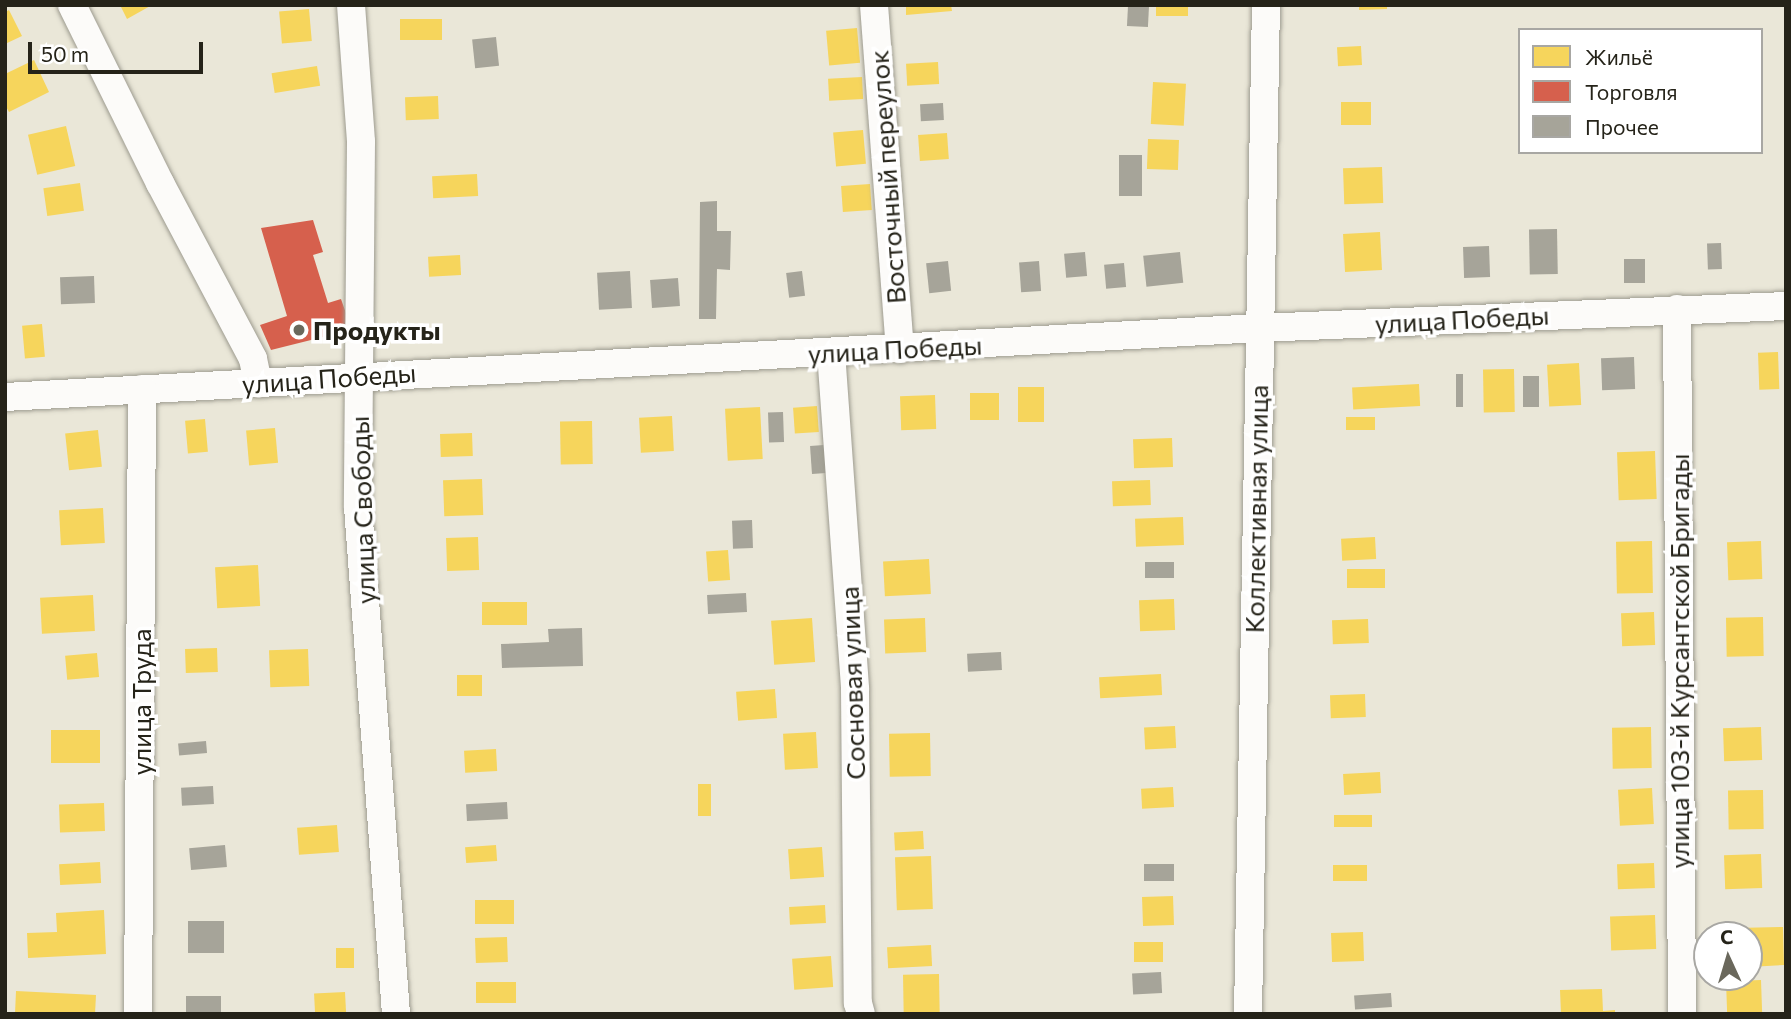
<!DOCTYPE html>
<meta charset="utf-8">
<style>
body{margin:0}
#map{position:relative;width:1791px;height:1019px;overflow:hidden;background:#eae7d8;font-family:Commissioner,sans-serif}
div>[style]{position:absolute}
.homes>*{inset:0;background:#f6d55c;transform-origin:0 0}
.shops>*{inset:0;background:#d6604d}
.building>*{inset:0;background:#a6a499;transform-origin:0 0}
.roads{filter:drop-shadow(0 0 2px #9d9b8f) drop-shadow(0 0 2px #9d9b8f)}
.street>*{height:28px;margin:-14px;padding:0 14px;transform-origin:14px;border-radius:14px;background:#fcfbf9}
.dots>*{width:19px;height:19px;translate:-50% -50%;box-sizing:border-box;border:4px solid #fff;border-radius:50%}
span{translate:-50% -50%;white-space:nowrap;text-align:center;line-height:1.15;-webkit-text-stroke:7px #fff;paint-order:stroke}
.street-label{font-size:26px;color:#252319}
.poi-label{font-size:26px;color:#252319;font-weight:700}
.left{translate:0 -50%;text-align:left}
.frame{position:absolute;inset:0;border:7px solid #252319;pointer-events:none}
.legend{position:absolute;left:1518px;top:28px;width:245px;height:126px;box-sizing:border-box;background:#fff;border:2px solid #a8a7a3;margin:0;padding:9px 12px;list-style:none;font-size:21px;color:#252319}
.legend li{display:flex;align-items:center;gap:14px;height:35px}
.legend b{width:35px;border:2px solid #a8a7a3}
.north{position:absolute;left:1693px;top:921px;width:70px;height:70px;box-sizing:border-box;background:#fff;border:2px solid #a8a7a3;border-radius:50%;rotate:356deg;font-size:19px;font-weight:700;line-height:28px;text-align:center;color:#252319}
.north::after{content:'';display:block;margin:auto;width:24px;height:32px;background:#6a685c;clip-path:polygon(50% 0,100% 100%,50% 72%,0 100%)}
.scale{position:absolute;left:28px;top:42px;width:175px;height:32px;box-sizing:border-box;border:4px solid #252319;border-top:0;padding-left:9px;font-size:21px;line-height:24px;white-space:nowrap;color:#252319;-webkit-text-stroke:5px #fff;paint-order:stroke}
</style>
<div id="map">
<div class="homes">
<i style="clip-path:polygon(120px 5px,152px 5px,127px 19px)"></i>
<i style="clip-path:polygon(906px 5px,951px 5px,952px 11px,906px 15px)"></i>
<i style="left:1156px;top:5px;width:32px;height:11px"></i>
<i style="clip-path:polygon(1359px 5px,1387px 5px,1387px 9px,1359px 10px)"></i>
<i style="left:309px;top:9px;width:32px;height:30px;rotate:85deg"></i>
<i style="clip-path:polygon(9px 10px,22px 36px,5px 44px,5px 12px)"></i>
<i style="left:442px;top:19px;width:21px;height:42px;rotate:90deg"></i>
<i style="left:857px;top:28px;width:35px;height:31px;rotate:85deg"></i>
<i style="left:1361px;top:46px;width:19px;height:24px;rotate:87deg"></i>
<i style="clip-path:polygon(34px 60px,49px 92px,9px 112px,5px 105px,5px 74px)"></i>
<i style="left:938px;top:62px;width:22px;height:32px;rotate:87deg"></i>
<i style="left:317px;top:66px;width:20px;height:46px;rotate:81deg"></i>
<i style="left:862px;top:77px;width:22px;height:34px;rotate:87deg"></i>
<i style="left:1153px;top:82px;width:33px;height:42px;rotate:3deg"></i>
<i style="left:438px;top:96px;width:23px;height:33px;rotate:88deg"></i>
<i style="left:1371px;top:102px;width:23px;height:30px;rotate:90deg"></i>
<i style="left:66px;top:126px;width:41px;height:39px;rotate:77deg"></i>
<i style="left:863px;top:130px;width:34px;height:30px;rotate:85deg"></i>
<i style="left:947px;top:133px;width:26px;height:29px;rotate:86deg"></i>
<i style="left:1148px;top:139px;width:31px;height:30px;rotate:2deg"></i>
<i style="left:1382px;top:167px;width:36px;height:39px;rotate:88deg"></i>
<i style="left:477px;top:174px;width:22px;height:45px;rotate:87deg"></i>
<i style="left:80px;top:183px;width:28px;height:37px;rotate:82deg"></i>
<i style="left:870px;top:184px;width:26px;height:29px;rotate:86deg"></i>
<i style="left:1380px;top:232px;width:38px;height:37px;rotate:87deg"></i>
<i style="left:460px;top:255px;width:20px;height:32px;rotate:87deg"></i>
<i style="left:42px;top:324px;width:33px;height:20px;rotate:85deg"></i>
<i style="left:1778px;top:352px;width:37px;height:20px;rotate:88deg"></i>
<i style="left:1579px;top:363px;width:42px;height:32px;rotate:87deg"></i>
<i style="left:1514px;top:369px;width:43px;height:31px;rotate:89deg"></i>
<i style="left:1419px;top:384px;width:22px;height:67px;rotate:87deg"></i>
<i style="left:1018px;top:387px;width:26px;height:35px"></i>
<i style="left:999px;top:393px;width:27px;height:29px;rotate:90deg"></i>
<i style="left:935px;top:395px;width:34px;height:35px;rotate:88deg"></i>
<i style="left:817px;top:406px;width:26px;height:24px;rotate:86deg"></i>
<i style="left:760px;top:407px;width:52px;height:35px;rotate:87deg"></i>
<i style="left:672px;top:416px;width:35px;height:33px;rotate:87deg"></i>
<i style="left:1375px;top:417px;width:13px;height:29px;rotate:90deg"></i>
<i style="left:205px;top:419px;width:33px;height:20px;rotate:85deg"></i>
<i style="left:592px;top:421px;width:43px;height:32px;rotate:89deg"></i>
<i style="left:275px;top:428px;width:35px;height:29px;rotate:85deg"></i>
<i style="left:98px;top:430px;width:37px;height:33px;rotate:84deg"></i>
<i style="left:472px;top:433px;width:23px;height:32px;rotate:88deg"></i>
<i style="left:1172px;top:438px;width:29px;height:39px;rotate:88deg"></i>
<i style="left:1655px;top:451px;width:48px;height:38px;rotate:88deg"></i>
<i style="left:482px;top:479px;width:36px;height:39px;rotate:88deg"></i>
<i style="left:1150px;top:480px;width:25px;height:38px;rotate:88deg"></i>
<i style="left:103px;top:508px;width:35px;height:44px;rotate:87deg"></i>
<i style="left:1183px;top:517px;width:28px;height:48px;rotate:88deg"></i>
<i style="left:478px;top:537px;width:33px;height:32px;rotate:88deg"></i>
<i style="left:1375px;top:537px;width:22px;height:34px;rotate:87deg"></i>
<i style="left:1652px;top:541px;width:52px;height:36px;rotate:89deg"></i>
<i style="left:1761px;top:541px;width:38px;height:34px;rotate:88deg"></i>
<i style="left:728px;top:550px;width:30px;height:22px;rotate:86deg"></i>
<i style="left:929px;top:559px;width:35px;height:46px;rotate:87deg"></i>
<i style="left:258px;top:565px;width:41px;height:43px;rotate:87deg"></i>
<i style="left:1385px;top:569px;width:19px;height:38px;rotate:90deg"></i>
<i style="left:93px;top:595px;width:36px;height:53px;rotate:87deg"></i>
<i style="left:1174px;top:599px;width:31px;height:35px;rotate:88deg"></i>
<i style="left:527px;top:602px;width:23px;height:45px;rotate:90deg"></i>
<i style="left:1654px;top:612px;width:33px;height:33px;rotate:88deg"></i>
<i style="left:1763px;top:617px;width:39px;height:37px;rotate:89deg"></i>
<i style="left:812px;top:618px;width:44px;height:41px;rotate:86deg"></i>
<i style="left:925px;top:618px;width:34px;height:41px;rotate:88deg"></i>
<i style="left:1368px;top:619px;width:24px;height:36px;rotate:88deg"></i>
<i style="left:217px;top:648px;width:24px;height:32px;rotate:88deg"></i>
<i style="left:308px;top:649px;width:37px;height:39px;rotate:88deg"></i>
<i style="left:97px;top:653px;width:24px;height:32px;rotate:85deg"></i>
<i style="left:1161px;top:674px;width:21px;height:62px;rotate:87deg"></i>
<i style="left:482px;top:675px;width:21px;height:25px;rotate:90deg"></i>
<i style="left:775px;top:689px;width:29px;height:39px;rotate:86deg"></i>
<i style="left:1365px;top:694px;width:23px;height:35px;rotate:88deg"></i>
<i style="left:1175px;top:726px;width:22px;height:31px;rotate:87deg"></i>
<i style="left:1651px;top:727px;width:41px;height:39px;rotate:89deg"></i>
<i style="left:1761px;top:727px;width:33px;height:38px;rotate:88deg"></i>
<i style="left:51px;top:730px;width:49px;height:33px"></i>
<i style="left:816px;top:732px;width:36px;height:33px;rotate:87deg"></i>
<i style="left:930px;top:733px;width:43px;height:41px;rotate:89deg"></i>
<i style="left:496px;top:749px;width:22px;height:32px;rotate:87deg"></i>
<i style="left:1380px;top:772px;width:21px;height:37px;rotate:87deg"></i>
<i style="left:698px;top:784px;width:13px;height:32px"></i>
<i style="left:1173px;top:787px;width:20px;height:32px;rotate:87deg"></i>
<i style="left:1652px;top:788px;width:36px;height:34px;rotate:87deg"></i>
<i style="left:1763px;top:790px;width:39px;height:35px;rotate:89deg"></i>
<i style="left:104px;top:803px;width:28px;height:45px;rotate:88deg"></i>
<i style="left:1372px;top:815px;width:12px;height:38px;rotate:90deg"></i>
<i style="left:337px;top:825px;width:27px;height:40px;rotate:86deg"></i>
<i style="left:923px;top:831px;width:18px;height:29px;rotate:87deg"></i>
<i style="left:496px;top:845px;width:16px;height:31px;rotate:86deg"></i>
<i style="left:822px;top:847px;width:30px;height:34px;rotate:86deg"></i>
<i style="left:1761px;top:854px;width:34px;height:37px;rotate:88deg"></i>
<i style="left:931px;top:856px;width:53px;height:36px;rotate:88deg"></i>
<i style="left:100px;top:862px;width:21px;height:41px;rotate:87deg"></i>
<i style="left:1654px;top:863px;width:25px;height:37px;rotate:88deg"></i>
<i style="left:1367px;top:865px;width:16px;height:34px;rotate:90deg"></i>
<i style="left:1173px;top:896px;width:29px;height:31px;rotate:88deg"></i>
<i style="left:514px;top:900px;width:24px;height:39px;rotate:90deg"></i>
<i style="left:825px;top:905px;width:18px;height:36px;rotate:87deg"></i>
<i style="clip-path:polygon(104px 910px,106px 954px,28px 958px,27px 933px,57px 932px,56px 913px)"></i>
<i style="left:1655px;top:915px;width:34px;height:45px;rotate:88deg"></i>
<i style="clip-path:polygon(1783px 927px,1784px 965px,1749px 967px,1749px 935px,1736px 935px,1736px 928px)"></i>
<i style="left:1363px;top:932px;width:29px;height:32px;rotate:88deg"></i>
<i style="left:507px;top:937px;width:25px;height:32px;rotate:88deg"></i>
<i style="left:1163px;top:942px;width:20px;height:29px;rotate:90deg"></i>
<i style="left:931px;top:945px;width:21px;height:44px;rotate:87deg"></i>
<i style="left:336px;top:948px;width:18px;height:20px"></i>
<i style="left:831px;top:956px;width:31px;height:39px;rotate:86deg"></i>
<i style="left:939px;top:974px;width:40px;height:36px;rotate:89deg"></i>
<i style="left:1761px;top:980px;width:34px;height:35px;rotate:88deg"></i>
<i style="left:516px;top:982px;width:21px;height:40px;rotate:90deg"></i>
<i style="clip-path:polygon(1602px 989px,1603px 1011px,1615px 1010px,1615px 1014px,1561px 1014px,1560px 990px)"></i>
<i style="clip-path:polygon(16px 991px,96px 995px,95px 1014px,15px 1014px)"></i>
<i style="left:345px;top:992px;width:22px;height:31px;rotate:87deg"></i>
</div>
<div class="shops">
<i style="clip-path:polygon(313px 220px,323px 252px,313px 255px,328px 303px,341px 299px,348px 319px,339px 333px,271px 350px,260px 325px,287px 316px,261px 228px)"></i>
</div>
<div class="building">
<i style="left:1128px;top:6px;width:21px;height:20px;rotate:3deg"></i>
<i style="left:496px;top:37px;width:29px;height:24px;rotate:84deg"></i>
<i style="left:943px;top:103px;width:17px;height:23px;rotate:87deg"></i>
<i style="left:1119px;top:155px;width:23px;height:41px"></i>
<i style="clip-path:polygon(717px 201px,717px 231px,731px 231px,730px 270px,717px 269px,716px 319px,699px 319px,700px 202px)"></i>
<i style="left:1557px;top:229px;width:45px;height:28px;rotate:89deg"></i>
<i style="left:1721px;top:243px;width:26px;height:14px;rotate:88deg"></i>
<i style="left:1489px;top:246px;width:31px;height:26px;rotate:88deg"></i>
<i style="left:1085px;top:252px;width:24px;height:21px;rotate:85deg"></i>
<i style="left:1180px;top:252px;width:31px;height:37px;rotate:84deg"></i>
<i style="left:1624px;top:259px;width:21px;height:24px"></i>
<i style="left:948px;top:261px;width:30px;height:22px;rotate:84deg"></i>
<i style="left:1039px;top:261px;width:30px;height:20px;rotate:86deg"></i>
<i style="left:1124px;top:263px;width:24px;height:20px;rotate:85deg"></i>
<i style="left:630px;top:271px;width:37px;height:33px;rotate:87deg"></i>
<i style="left:802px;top:271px;width:25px;height:16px;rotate:83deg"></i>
<i style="left:94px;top:276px;width:27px;height:34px;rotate:88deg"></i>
<i style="left:678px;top:278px;width:28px;height:28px;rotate:86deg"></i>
<i style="left:1634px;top:357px;width:32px;height:33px;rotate:88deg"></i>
<i style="left:1456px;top:374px;width:7px;height:33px"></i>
<i style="left:1523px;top:376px;width:16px;height:31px"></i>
<i style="left:783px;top:412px;width:30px;height:15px;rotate:88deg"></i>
<i style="left:824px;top:445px;width:28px;height:14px;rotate:86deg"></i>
<i style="left:752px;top:520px;width:28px;height:20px;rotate:88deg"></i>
<i style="left:1145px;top:562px;width:29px;height:16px"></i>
<i style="left:746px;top:593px;width:19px;height:39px;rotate:87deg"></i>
<i style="clip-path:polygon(582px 628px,583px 666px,502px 668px,501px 644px,549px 642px,548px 629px)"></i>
<i style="left:1001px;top:652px;width:18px;height:34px;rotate:87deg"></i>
<i style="left:206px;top:741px;width:12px;height:28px;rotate:85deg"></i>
<i style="left:213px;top:786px;width:18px;height:32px;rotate:87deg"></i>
<i style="left:507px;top:802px;width:17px;height:41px;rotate:87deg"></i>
<i style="left:225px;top:845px;width:22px;height:36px;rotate:85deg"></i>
<i style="left:1174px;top:864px;width:17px;height:30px;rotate:90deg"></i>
<i style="left:188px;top:921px;width:36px;height:32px"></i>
<i style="left:1161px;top:972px;width:21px;height:29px;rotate:87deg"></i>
<i style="left:1391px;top:993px;width:14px;height:37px;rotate:86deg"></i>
<i style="left:186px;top:996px;width:35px;height:18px"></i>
</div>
<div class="roads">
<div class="street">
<i style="left:72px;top:5px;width:199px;rotate:63.7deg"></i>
<i style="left:160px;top:183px;width:199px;rotate:62.1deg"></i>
<i style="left:253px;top:359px;width:25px;rotate:78deg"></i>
<i style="left:351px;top:5px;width:137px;rotate:85.8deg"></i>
<i style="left:361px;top:142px;width:365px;rotate:90.5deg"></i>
<i style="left:358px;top:507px;width:508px;rotate:85.71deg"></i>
<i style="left:874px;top:5px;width:345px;rotate:85.7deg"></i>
<i style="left:1677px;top:309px;width:705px;rotate:89.59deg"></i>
<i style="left:831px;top:352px;width:338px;rotate:85.9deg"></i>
<i style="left:855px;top:689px;width:314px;rotate:89.5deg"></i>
<i style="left:858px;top:1003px;width:11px;rotate:75deg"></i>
<i style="left:5px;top:397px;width:1256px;rotate:-3.15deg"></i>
<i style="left:1259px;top:328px;width:527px;rotate:-2.39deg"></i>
<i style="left:138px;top:1014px;width:625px;rotate:-89.63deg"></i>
<i style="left:1248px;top:1014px;width:1009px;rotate:-88.98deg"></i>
</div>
</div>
<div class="dots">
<i style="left:299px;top:330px;background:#6a685c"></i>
</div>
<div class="street-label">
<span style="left:887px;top:177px;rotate:-94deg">Восточный переулок</span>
<span style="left:1462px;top:319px;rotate:-3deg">улица Победы</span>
<span style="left:895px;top:349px;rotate:-3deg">улица Победы</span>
<span style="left:329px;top:378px;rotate:-4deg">улица Победы</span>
<span style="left:1256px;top:509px;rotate:-89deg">Коллективная улица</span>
<span style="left:362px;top:510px;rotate:-92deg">улица Свободы</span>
<span style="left:1679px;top:661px;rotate:-90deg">улица 103-й Курсантской Бригады</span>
<span style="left:852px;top:683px;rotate:-92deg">Сосновая улица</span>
<span style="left:141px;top:702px;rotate:-90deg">улица Труда</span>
</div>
<div class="poi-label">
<span class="left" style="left:313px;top:330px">Продукты</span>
</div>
<div class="frame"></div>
<ul class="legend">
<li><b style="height:19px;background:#f6d55c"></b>Жильё</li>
<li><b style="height:19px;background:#d6604d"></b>Торговля</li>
<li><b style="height:19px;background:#a6a499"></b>Прочее</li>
</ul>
<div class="north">С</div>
<div class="scale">50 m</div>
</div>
